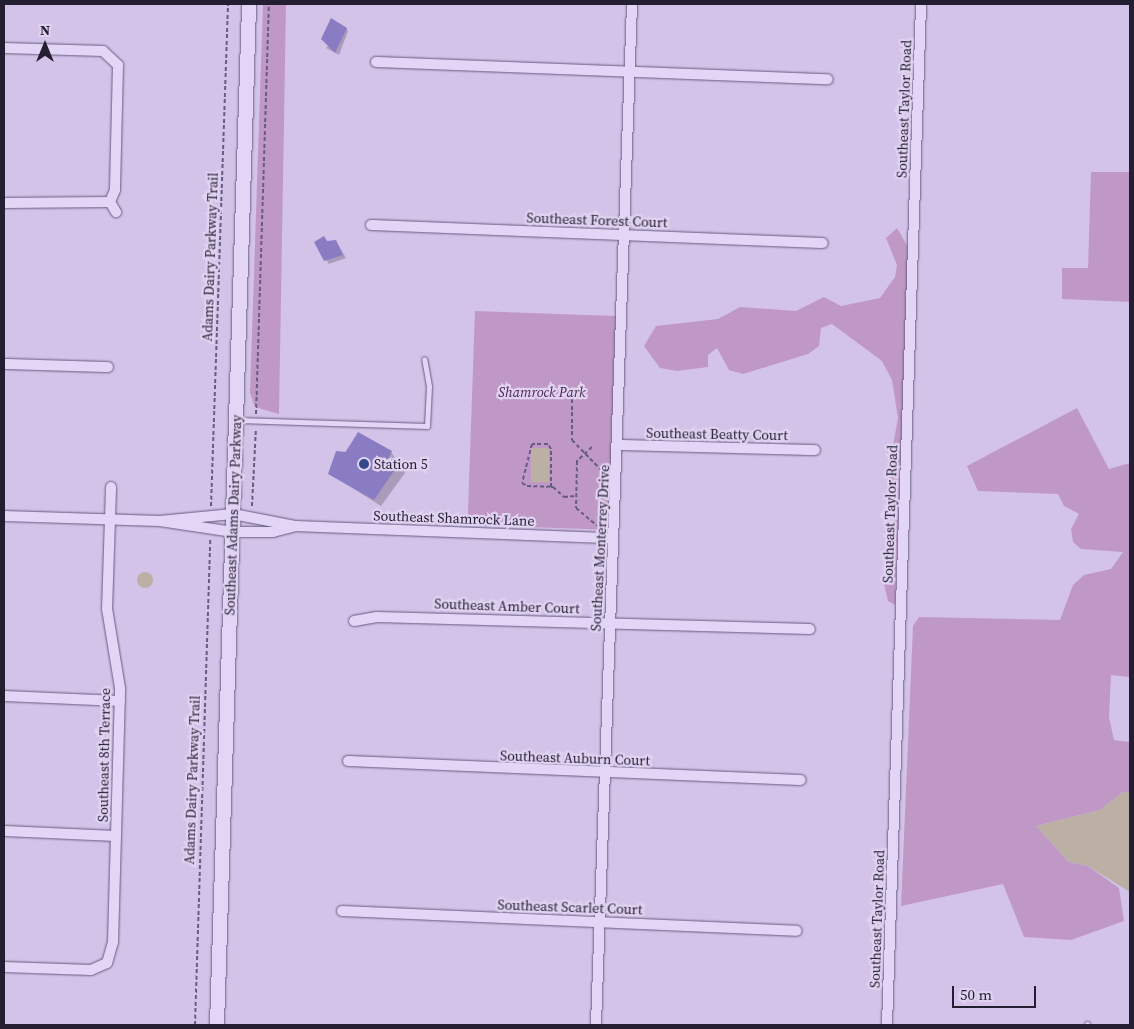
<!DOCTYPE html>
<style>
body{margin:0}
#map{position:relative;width:1134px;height:1029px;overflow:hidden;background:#d4c3e9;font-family:"Source Serif 4",serif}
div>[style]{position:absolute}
.green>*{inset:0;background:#c098c6;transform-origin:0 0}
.water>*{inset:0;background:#bcafa4;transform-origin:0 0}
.round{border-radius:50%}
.shadow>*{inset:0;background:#0003}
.building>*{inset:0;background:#897cc3}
.path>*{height:2px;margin-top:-1px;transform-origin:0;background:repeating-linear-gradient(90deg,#665c81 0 4px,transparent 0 6.5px)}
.roads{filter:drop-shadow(0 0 1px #665c81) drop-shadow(0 0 1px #665c81)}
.service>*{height:5px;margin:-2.5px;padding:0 2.5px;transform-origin:2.5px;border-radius:2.5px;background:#e3d5f5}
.minor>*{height:10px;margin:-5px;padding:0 5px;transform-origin:5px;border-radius:5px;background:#e3d5f5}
.secondary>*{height:14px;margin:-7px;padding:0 7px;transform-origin:7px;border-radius:7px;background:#e3d5f5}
.dots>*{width:14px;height:14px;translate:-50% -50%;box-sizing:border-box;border:2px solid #e0d2f1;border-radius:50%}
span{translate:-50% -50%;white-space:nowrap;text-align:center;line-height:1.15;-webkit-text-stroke:4.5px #e0d2f1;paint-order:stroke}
.street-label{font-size:14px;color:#231e32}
.park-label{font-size:14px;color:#4d274d;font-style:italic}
.poi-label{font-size:14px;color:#231e32}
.left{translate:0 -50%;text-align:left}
.frame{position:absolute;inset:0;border:5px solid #231e32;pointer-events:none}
.north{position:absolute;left:20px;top:20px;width:50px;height:50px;-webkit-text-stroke:4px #e0d2f1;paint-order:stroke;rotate:0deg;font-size:14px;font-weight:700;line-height:20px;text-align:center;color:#231e32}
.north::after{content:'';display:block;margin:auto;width:18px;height:22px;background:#231e32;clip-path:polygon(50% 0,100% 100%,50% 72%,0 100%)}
.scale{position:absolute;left:952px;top:986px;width:84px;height:22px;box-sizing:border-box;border:2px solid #231e32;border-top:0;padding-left:6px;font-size:15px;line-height:18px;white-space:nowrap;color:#231e32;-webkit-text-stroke:4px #e0d2f1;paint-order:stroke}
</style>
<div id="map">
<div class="green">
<i style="clip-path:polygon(263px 4px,286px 4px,279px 414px,255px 407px,250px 393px)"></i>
<i style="clip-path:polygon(1091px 172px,1130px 172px,1130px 302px,1062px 299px,1062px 268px,1088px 268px)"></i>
<i style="clip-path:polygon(897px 228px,908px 247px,908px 275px,895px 605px,888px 601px,884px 584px,894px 513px,888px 473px,898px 418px,892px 380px,882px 361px,832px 324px,821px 328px,819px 346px,808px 354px,743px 374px,729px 370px,717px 348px,708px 355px,708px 367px,677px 371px,660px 368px,644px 346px,656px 326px,718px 319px,740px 307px,796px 311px,824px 297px,841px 306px,880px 298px,895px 277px,897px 265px,886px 238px)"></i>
<i style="left:475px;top:311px;width:141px;height:214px;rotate:2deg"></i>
<i style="clip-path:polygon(1077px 408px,1109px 469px,1130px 463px,1130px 677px,1111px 675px,1109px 717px,1114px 740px,1130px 742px,1130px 792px,1123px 792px,1100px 810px,1036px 826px,1069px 862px,1088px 866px,1119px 888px,1124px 921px,1071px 940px,1024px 937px,1003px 884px,901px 906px,913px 626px,919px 617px,1060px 620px,1073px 585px,1084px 575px,1111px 569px,1123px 552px,1081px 549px,1073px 542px,1071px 529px,1079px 514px,1064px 506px,1058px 494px,978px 491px,967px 466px)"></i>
</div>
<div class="water">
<i style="left:549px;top:448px;width:34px;height:18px;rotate:90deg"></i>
<i class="round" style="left:137px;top:572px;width:16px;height:16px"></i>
<i style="clip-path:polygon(1123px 792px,1130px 792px,1130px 892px,1088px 866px,1069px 862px,1036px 826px,1100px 810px)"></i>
</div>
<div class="shadow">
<i style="clip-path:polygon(345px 27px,348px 31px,339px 55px,326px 48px)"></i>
<i style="clip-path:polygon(336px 241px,346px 258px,329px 264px,315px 243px)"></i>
<i style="clip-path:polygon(358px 433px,391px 452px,405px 473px,381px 506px,330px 474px)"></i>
</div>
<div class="building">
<i style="clip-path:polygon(331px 18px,347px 28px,335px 53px,321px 39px)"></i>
<i style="clip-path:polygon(324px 236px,327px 241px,336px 240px,343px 255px,324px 261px,314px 242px)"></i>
<i style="clip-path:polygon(358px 432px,392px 451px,388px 459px,398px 465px,374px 500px,328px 474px,336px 451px,346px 452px)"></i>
</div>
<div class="path">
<i style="left:585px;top:387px;width:18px;rotate:137deg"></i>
<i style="left:572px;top:399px;width:41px;rotate:90deg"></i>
<i style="left:572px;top:440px;width:46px;rotate:45.9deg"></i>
<i style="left:256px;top:414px;width:410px;rotate:-88.2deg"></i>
<i style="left:592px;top:447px;width:21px;rotate:137deg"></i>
<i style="left:577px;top:461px;width:47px;rotate:91.2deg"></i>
<i style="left:576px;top:508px;width:26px;rotate:40deg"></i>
<i style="left:596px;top:525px;width:5px"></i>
<i style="left:601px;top:525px;width:41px;rotate:-87.2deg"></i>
<i style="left:551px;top:487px;width:38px;rotate:-90deg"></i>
<i style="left:551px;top:449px;width:6px;rotate:-121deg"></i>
<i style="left:548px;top:444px;width:16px;rotate:180deg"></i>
<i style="left:532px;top:444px;width:40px;rotate:104.4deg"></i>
<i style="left:522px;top:483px;width:6px;rotate:31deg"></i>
<i style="left:527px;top:486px;width:24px;rotate:2deg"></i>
<i style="left:551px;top:487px;width:2px"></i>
<i style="left:553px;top:487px;width:15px;rotate:42deg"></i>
<i style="left:564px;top:497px;width:12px;rotate:-5deg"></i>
<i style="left:211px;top:506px;width:502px;rotate:-88.06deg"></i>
<i style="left:252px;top:506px;width:78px;rotate:-87.1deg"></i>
<i style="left:597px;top:549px;width:16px;rotate:79deg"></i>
<i style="left:195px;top:1025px;width:487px;rotate:-88.2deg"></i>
</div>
<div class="roads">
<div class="service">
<i style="left:237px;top:420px;width:190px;rotate:1.8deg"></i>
<i style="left:427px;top:426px;width:40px;rotate:-87.1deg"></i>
<i style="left:429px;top:386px;width:27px;rotate:-100deg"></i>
<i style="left:1087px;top:1025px;width:1px;rotate:-90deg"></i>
</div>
<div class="minor">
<i style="left:4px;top:48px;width:99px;rotate:1.7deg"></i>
<i style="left:103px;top:51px;width:21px;rotate:43deg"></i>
<i style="left:118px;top:65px;width:125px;rotate:91.4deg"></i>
<i style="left:115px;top:190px;width:13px;rotate:113deg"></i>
<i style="left:110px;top:202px;width:106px;rotate:179.5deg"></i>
<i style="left:376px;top:62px;width:452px;rotate:2.2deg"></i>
<i style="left:110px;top:202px;width:12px;rotate:59deg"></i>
<i style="left:371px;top:225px;width:452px;rotate:2.3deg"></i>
<i style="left:4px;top:364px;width:104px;rotate:1.7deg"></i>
<i style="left:618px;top:445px;width:197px;rotate:1.5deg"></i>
<i style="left:4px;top:516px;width:156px;rotate:1.8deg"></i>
<i style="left:160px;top:521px;width:74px;rotate:8.6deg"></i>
<i style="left:233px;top:532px;width:40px"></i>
<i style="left:273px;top:532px;width:23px;rotate:-15deg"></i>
<i style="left:160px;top:521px;width:73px;rotate:-5.5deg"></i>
<i style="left:233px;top:514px;width:63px;rotate:11deg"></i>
<i style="left:295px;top:526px;width:317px;rotate:2.2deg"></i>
<i style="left:354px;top:621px;width:23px;rotate:-10deg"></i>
<i style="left:377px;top:617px;width:433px;rotate:1.6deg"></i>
<i style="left:4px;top:696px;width:116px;rotate:2.5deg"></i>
<i style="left:348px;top:761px;width:453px;rotate:2.4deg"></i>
<i style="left:4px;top:831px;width:112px;rotate:2.6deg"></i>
<i style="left:342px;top:911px;width:455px;rotate:2.5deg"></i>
<i style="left:4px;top:967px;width:87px;rotate:2deg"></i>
<i style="left:91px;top:970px;width:17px;rotate:-24deg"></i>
<i style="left:107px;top:963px;width:22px;rotate:-74deg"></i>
<i style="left:113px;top:942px;width:254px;rotate:-88.4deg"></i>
<i style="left:120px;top:688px;width:80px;rotate:-99.3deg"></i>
<i style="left:107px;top:609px;width:122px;rotate:-88.1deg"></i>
<i style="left:596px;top:1025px;width:1022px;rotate:-87.98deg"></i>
<i style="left:887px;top:1025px;width:1022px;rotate:-88.09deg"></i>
</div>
<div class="secondary">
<i style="left:217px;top:1025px;width:1022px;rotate:-88.2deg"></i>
</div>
</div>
<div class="dots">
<i style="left:364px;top:464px;background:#32488a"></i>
</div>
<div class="street-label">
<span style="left:904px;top:109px;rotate:-88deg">Southeast Taylor Road</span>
<span style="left:597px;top:220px;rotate:2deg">Southeast Forest Court</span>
<span style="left:210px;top:257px;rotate:-88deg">Adams Dairy Parkway Trail</span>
<span style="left:717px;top:434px;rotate:1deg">Southeast Beatty Court</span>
<span style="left:890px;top:514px;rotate:-88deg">Southeast Taylor Road</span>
<span style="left:233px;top:515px;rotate:-88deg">Southeast Adams Dairy Parkway</span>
<span style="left:454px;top:518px;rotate:2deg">Southeast Shamrock Lane</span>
<span style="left:600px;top:548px;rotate:-87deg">Southeast Monterrey Drive</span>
<span style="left:507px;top:606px;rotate:2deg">Southeast Amber Court</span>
<span style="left:104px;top:755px;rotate:-89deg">Southeast 8th Terrace</span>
<span style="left:575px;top:758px;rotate:2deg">Southeast Auburn Court</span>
<span style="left:192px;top:780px;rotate:-88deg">Adams Dairy Parkway Trail</span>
<span style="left:570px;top:907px;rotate:2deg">Southeast Scarlet Court</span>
<span style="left:877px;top:919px;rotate:-88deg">Southeast Taylor Road</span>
</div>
<div class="park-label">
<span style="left:542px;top:392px">Shamrock Park</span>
</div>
<div class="poi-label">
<span class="left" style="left:374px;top:464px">Station 5</span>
</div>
<div class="frame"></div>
<div class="north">N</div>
<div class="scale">50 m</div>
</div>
